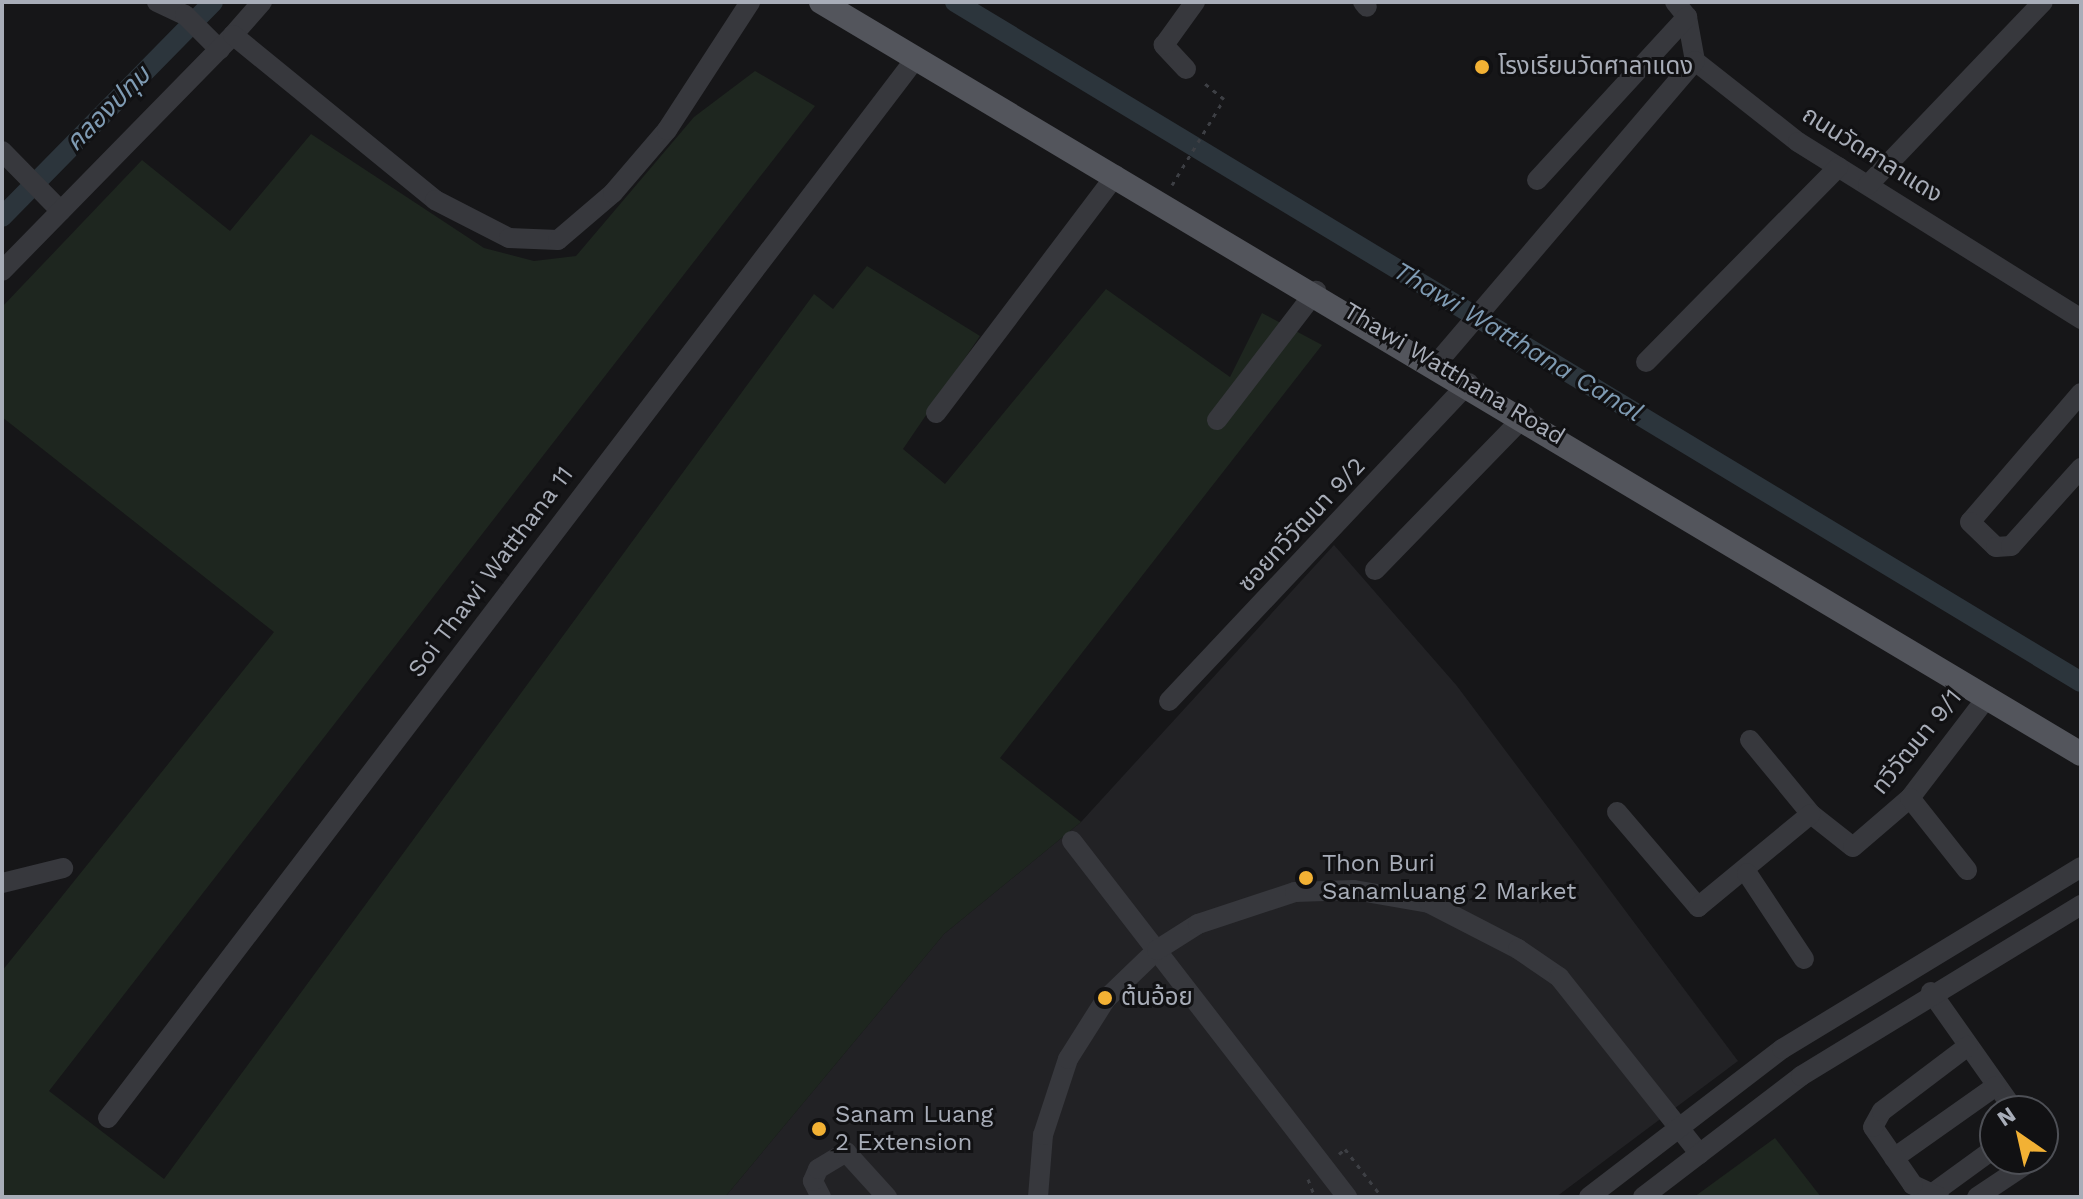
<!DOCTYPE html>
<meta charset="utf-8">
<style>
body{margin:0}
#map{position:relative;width:2083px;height:1199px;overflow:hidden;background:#161618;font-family:"Work Sans","Noto Sans Thai",sans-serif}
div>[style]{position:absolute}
.built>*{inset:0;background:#222225}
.green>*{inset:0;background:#1e261f}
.canal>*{height:20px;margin:-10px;padding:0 10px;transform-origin:10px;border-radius:10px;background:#2c353c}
.path>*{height:3px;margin-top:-1.5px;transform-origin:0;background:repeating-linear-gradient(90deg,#3d3f44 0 4px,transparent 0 10px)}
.minor>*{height:20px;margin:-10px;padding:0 10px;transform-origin:10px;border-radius:10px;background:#37383d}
.major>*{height:24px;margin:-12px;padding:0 12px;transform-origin:12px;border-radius:12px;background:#53555c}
.dots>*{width:22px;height:22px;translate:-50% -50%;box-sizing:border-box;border:4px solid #111113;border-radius:50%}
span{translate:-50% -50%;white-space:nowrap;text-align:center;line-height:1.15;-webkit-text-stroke:6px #111113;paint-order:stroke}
.poi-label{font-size:24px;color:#a8adb8}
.left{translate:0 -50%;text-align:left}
.street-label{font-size:24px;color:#a8adb8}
.water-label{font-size:26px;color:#7f9bb3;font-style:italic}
.frame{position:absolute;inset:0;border:4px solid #a8adb8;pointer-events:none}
.north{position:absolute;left:1979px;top:1095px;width:80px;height:80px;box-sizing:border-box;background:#111113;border:2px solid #4d4f55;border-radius:50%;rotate:326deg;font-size:22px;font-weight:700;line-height:32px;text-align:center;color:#a8adb8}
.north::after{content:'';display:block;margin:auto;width:28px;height:36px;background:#f2b134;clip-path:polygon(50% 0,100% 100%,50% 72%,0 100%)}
</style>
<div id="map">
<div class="built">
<i style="clip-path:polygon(1334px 545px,1457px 686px,1738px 1061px,1556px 1197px,725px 1197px,944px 934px,1081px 822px)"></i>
</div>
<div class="green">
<i style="clip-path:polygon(755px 71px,815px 106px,49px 1091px,164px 1179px,814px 294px,833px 309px,867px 266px,980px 336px,903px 449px,945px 484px,1106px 289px,1230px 377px,1262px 313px,1322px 345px,1000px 758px,1081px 822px,944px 934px,725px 1197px,2px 1197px,2px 971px,274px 632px,2px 417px,2px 307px,142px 160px,230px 231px,311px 134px,484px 248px,534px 261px,576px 256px,694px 117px)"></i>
<i style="clip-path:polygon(1775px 1138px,1821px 1197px,1694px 1197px)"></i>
</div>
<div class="canal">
<i style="left:955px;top:2px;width:1315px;rotate:31.13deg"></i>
<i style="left:2px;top:217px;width:301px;rotate:-45.5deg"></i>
</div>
<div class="path">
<i style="left:1172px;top:185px;width:100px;rotate:-58.8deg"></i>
<i style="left:1224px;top:99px;width:28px;rotate:-141deg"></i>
<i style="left:1339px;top:1154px;width:8px;rotate:-40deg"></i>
<i style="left:1345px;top:1149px;width:61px;rotate:52.4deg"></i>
<i style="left:1308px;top:1179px;width:19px;rotate:69deg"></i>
</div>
<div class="minor">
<i style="left:157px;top:2px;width:31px;rotate:25deg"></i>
<i style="left:185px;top:15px;width:49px;rotate:45deg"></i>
<i style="left:1363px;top:2px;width:6px;rotate:51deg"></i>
<i style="left:1675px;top:2px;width:19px;rotate:51deg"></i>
<i style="left:1687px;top:17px;width:45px;rotate:79.7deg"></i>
<i style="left:1695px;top:61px;width:131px;rotate:38.2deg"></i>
<i style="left:1798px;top:142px;width:334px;rotate:32deg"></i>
<i style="left:233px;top:35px;width:44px;rotate:-48.7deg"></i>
<i style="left:1186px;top:69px;width:33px;rotate:-133deg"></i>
<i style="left:1164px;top:45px;width:53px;rotate:-54.2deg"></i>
<i style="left:2px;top:151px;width:84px;rotate:45.5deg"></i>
<i style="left:1537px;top:180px;width:222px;rotate:-47.4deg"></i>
<i style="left:1868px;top:185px;width:253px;rotate:-46.3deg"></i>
<i style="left:2px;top:271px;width:330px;rotate:-45.6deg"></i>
<i style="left:233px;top:35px;width:261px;rotate:39.2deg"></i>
<i style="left:435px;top:200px;width:83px;rotate:27.2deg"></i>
<i style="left:509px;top:238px;width:49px;rotate:2.3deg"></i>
<i style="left:558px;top:240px;width:72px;rotate:-40.5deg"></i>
<i style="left:613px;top:193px;width:83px;rotate:-49.4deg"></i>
<i style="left:667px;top:130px;width:153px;rotate:-57deg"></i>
<i style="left:1646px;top:362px;width:274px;rotate:-45.4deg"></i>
<i style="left:1437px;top:363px;width:397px;rotate:-49.5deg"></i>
<i style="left:2081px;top:393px;width:170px;rotate:130.7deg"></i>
<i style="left:1970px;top:522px;width:36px;rotate:44deg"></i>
<i style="left:1996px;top:547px;width:15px;rotate:-4deg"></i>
<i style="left:2011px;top:546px;width:105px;rotate:-48.1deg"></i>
<i style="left:936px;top:413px;width:298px;rotate:-52.9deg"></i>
<i style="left:1217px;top:420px;width:163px;rotate:-52.5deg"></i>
<i style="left:1375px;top:570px;width:215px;rotate:-45.8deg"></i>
<i style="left:1169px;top:701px;width:437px;rotate:-46.7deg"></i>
<i style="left:1750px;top:740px;width:96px;rotate:50.5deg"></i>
<i style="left:1811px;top:814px;width:53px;rotate:38.2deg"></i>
<i style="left:1853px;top:847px;width:75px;rotate:-40.7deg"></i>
<i style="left:1910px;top:798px;width:128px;rotate:-52.6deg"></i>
<i style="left:1910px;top:798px;width:92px;rotate:51.6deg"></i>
<i style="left:1617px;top:812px;width:125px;rotate:49.5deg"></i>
<i style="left:1698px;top:907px;width:146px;rotate:-39.5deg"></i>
<i style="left:1072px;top:841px;width:450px;rotate:52.3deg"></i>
<i style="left:1747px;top:873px;width:103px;rotate:56.5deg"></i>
<i style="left:2px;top:883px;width:63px;rotate:-13.8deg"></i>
<i style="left:1931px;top:992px;width:146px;rotate:54.8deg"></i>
<i style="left:108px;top:1118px;width:1333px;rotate:-52.68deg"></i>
<i style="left:1894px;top:1158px;width:125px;rotate:-35.2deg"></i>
<i style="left:1933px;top:1193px;width:77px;rotate:-36deg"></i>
<i style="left:821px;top:1197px;width:18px;rotate:-117deg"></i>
<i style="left:813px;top:1181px;width:13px;rotate:-67deg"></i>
<i style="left:818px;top:1169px;width:33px;rotate:-31deg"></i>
<i style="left:846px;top:1152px;width:61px;rotate:47.7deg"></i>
<i style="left:1038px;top:1197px;width:62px;rotate:-85.4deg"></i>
<i style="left:1043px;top:1135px;width:80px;rotate:-71.8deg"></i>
<i style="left:1068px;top:1059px;width:71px;rotate:-57.7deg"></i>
<i style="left:1106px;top:999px;width:71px;rotate:-43.9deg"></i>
<i style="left:1157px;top:950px;width:49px;rotate:-32.4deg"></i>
<i style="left:1198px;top:924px;width:102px;rotate:-18.3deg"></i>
<i style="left:1295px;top:892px;width:59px;rotate:-1.9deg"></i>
<i style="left:1354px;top:890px;width:76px;rotate:9.8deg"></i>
<i style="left:1429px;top:903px;width:100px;rotate:27.3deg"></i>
<i style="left:1518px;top:949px;width:50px;rotate:34.3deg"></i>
<i style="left:1559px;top:977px;width:226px;rotate:51.5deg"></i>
<i style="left:1589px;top:1197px;width:243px;rotate:-37.5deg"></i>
<i style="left:1782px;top:1049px;width:350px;rotate:-31.3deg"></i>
<i style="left:1643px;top:1197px;width:199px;rotate:-37.4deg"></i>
<i style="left:1801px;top:1076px;width:328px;rotate:-31.4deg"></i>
<i style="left:1939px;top:1197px;width:29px;rotate:-155deg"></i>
<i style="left:1913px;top:1185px;width:70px;rotate:-124.6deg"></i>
<i style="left:1873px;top:1127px;width:18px;rotate:-61deg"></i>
<i style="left:1882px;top:1111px;width:108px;rotate:-37.1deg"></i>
<i style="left:1977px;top:1197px;width:69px;rotate:-33.7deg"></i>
</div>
<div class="major">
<i style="left:821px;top:2px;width:1467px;rotate:30.83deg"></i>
</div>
<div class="dots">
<i style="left:1482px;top:67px;background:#f2b134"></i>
<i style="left:1306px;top:878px;background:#f2b134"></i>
<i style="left:1105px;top:998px;background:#f2b134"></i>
<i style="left:819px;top:1129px;background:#f2b134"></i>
</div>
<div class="poi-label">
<span class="left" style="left:1498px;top:67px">โรงเรียนวัดศาลาแดง</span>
<span class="left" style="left:1322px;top:878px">Thon Buri<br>Sanamluang 2 Market</span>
<span class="left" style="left:1121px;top:998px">ต้นอ้อย</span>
<span class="left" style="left:835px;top:1129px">Sanam Luang<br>2 Extension</span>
</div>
<div class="street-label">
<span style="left:1872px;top:155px;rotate:32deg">ถนนวัดศาลาแดง</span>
<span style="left:1454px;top:374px;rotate:31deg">Thawi Watthana Road</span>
<span style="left:1302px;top:525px;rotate:-47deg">ซอยทวีวัฒนา 9/2</span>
<span style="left:491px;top:572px;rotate:-53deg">Soi Thawi Watthana 11</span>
<span style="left:1917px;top:742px;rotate:-51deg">ทวีวัฒนา 9/1</span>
</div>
<div class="water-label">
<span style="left:108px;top:109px;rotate:-45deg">คลองปทุม</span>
<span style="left:1518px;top:342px;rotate:31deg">Thawi Watthana Canal</span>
</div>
<div class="frame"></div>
<div class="north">N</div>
</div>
